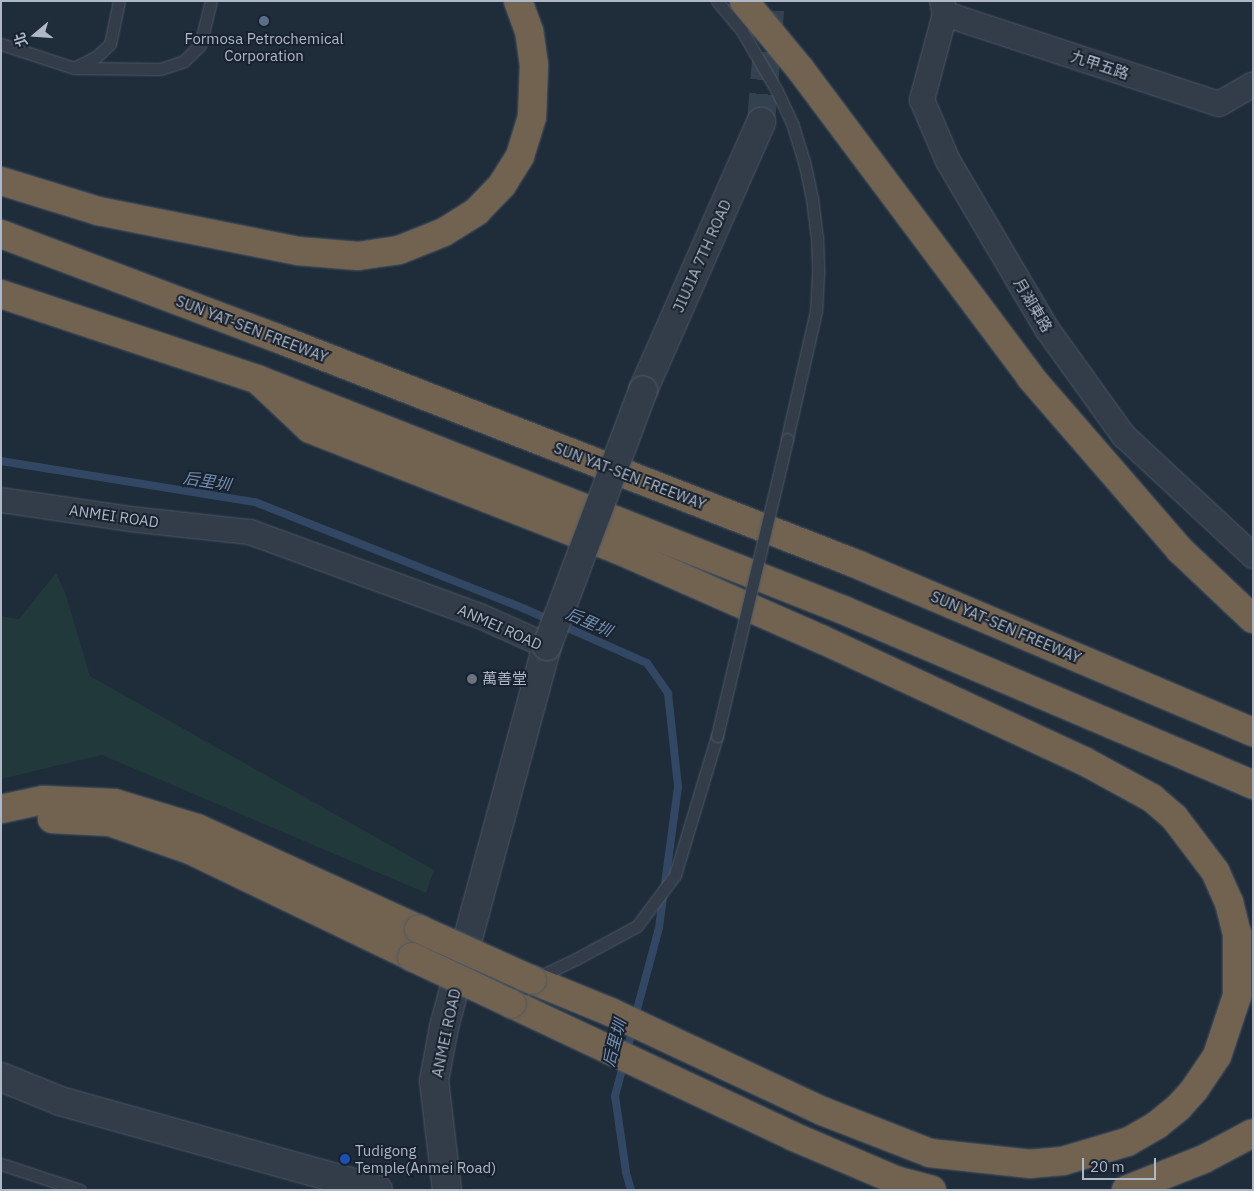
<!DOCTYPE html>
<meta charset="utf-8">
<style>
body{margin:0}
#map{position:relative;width:1254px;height:1191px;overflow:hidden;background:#1f2c3a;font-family:"IBM Plex Sans","Noto Sans TC",sans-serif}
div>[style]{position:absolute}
.green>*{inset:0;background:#21393b}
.stream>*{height:8px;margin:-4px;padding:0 4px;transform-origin:4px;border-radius:4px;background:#324763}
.tertiary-tunnel>*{height:28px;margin-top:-14px;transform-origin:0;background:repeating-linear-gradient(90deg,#34414f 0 28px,transparent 0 42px)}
.roads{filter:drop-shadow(0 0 1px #4e5865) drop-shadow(0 0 1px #4e5865)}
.service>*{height:11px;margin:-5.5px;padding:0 5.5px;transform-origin:5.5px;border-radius:5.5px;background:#333d4a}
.minor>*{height:24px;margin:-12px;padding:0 12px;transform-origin:12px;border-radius:12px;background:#333d4a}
.tertiary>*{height:28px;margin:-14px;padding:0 14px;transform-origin:14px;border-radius:14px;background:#333d4a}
.motorway>*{height:28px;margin:-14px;padding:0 14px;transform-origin:14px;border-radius:14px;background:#716350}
.bridges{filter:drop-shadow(0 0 1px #4e5865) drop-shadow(0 0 1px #4e5865)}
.service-bridge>*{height:11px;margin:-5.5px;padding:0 5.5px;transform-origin:5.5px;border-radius:5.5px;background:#333d4a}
.tertiary-bridge>*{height:28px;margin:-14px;padding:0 14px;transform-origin:14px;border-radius:14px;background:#333d4a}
.motorway-bridge>*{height:28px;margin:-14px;padding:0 14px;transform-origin:14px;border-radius:14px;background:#716350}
.dots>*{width:14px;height:14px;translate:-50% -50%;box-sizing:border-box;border:2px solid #19222f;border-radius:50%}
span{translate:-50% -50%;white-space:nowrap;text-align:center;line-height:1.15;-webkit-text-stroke:4px #19222f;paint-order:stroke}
.poi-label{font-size:15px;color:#aeb8c7}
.left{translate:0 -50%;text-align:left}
.street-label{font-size:15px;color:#aeb8c7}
.water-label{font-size:16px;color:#748fb1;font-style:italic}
.frame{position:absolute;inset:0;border:2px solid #aeb8c7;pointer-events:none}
.north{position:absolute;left:10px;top:10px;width:50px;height:50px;-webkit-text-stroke:4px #19222f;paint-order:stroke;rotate:252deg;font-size:14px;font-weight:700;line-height:20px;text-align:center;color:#aeb8c7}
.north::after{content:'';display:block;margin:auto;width:18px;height:22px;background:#aeb8c7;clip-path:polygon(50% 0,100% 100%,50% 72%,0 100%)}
.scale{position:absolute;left:1082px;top:1158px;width:74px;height:22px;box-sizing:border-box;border:2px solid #aeb8c7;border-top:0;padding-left:6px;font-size:15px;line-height:18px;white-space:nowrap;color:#aeb8c7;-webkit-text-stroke:4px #19222f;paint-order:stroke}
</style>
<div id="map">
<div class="green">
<i style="clip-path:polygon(56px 573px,65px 592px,90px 676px,434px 870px,426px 893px,102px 755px,1px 779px,1px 616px,19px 619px)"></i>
</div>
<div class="stream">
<i style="left:1px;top:461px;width:257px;rotate:9.2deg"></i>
<i style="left:255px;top:502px;width:290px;rotate:21.6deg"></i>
<i style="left:525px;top:609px;width:133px;rotate:23.9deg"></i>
<i style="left:647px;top:663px;width:37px;rotate:55deg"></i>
<i style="left:668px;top:693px;width:95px;rotate:83.9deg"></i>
<i style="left:678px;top:787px;width:142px;rotate:97.7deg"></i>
<i style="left:659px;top:928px;width:92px;rotate:105.1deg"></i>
<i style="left:631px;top:1190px;width:19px;rotate:-106deg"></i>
<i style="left:626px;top:1172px;width:77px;rotate:-98.2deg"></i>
<i style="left:615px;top:1096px;width:70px;rotate:-75.2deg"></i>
</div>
<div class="tertiary-tunnel">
<i style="left:761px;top:122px;width:121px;rotate:-85.3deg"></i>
</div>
<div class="roads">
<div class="service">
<i style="left:717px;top:1px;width:39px;rotate:50deg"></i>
<i style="left:742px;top:31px;width:69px;rotate:59.7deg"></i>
<i style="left:777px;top:91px;width:38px;rotate:65deg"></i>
<i style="left:793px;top:126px;width:37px;rotate:73deg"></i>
<i style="left:804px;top:161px;width:38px;rotate:78deg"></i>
<i style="left:812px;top:198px;width:38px;rotate:83deg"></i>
<i style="left:817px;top:236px;width:38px;rotate:88deg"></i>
<i style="left:818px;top:274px;width:37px;rotate:93deg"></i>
<i style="left:816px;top:311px;width:131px;rotate:102.8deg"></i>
<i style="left:1px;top:44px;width:77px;rotate:18.2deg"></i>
<i style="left:74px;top:68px;width:25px;rotate:-27deg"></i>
<i style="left:96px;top:57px;width:19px;rotate:-43deg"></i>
<i style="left:110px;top:44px;width:44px;rotate:-78.2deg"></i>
<i style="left:74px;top:68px;width:86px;rotate:0.7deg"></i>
<i style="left:160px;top:69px;width:25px;rotate:-18deg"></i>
<i style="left:184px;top:61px;width:23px;rotate:-45deg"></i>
<i style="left:200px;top:45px;width:45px;rotate:-76deg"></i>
<i style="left:512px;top:1004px;width:31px;rotate:-50deg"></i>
<i style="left:532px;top:980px;width:49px;rotate:-25.5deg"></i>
<i style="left:576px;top:959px;width:69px;rotate:-28.4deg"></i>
<i style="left:637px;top:926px;width:64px;rotate:-53.3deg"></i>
<i style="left:675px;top:875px;width:145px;rotate:-73.2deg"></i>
<i style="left:1px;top:1164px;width:83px;rotate:18.2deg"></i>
</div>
<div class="minor">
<i style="left:942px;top:1px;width:13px;rotate:77deg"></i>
<i style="left:945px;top:14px;width:89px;rotate:105deg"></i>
<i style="left:922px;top:100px;width:66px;rotate:66.9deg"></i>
<i style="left:948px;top:161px;width:195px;rotate:59.5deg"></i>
<i style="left:1047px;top:329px;width:132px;rotate:54.3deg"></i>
<i style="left:1124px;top:436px;width:176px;rotate:42.9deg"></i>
<i style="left:945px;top:14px;width:288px;rotate:18.2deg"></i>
<i style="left:1219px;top:104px;width:39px;rotate:-30deg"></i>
<i style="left:1px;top:500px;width:130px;rotate:8.4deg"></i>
<i style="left:130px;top:519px;width:121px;rotate:6.2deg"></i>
<i style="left:250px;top:532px;width:245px;rotate:20.1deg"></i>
<i style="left:480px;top:616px;width:73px;rotate:24.1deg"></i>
</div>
<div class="tertiary">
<i style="left:643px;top:390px;width:293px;rotate:-66.2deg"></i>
<i style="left:1px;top:1077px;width:64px;rotate:22.1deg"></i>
<i style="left:60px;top:1101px;width:330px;rotate:15.6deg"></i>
<i style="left:447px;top:1190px;width:110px;rotate:-96.8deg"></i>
<i style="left:434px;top:1081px;width:55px;rotate:-79.5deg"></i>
<i style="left:444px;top:1027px;width:395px;rotate:-74.9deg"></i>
</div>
<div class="motorway">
<i style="left:744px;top:1px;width:89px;rotate:50.4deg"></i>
<i style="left:801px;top:70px;width:384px;rotate:53.2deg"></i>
<i style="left:1031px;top:378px;width:228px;rotate:49.1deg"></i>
<i style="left:1180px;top:550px;width:100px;rotate:43.4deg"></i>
<i style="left:1px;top:181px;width:102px;rotate:17.2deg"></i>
<i style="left:98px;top:211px;width:204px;rotate:11.3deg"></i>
<i style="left:298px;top:251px;width:60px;rotate:4.8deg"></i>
<i style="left:358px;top:256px;width:41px;rotate:-8.3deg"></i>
<i style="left:399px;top:250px;width:48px;rotate:-21.8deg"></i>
<i style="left:444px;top:232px;width:39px;rotate:-32deg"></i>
<i style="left:477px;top:211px;width:36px;rotate:-46deg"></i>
<i style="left:502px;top:185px;width:34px;rotate:-58deg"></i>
<i style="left:520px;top:156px;width:41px;rotate:-72.9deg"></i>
<i style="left:532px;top:117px;width:52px;rotate:-87.8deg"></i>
<i style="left:534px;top:65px;width:34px;rotate:-98deg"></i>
<i style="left:529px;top:31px;width:32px;rotate:-110deg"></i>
<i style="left:1px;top:234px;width:292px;rotate:20.7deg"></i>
<i style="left:274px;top:337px;width:628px;rotate:21.29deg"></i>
<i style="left:859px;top:565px;width:428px;rotate:23deg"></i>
<i style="left:1px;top:294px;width:270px;rotate:18.4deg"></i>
<i style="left:257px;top:379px;width:633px;rotate:21.5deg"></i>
<i style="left:846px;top:611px;width:443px;rotate:23.1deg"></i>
<i style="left:257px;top:379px;width:73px;rotate:43.3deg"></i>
<i style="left:310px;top:429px;width:332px;rotate:21.4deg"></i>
<i style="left:619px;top:550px;width:221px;rotate:23.8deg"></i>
<i style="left:821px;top:639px;width:290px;rotate:24.9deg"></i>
<i style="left:1084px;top:761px;width:77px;rotate:28.6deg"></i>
<i style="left:1152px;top:798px;width:29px;rotate:41deg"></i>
<i style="left:1174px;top:817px;width:68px;rotate:52.8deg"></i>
<i style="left:1215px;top:871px;width:34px;rotate:66deg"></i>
<i style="left:1229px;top:902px;width:32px;rotate:76deg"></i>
<i style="left:1237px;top:933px;width:63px;rotate:90deg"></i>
<i style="left:1237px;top:996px;width:63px;rotate:108.4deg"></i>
<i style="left:1217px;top:1056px;width:40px;rotate:124deg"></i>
<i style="left:1195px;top:1089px;width:24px;rotate:132deg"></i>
<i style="left:1179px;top:1107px;width:28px;rotate:141deg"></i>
<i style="left:1157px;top:1125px;width:34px;rotate:150deg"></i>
<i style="left:1127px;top:1142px;width:67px;rotate:163.5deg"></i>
<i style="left:1063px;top:1161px;width:32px;rotate:175deg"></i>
<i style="left:1031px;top:1164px;width:102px;rotate:-173.8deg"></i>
<i style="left:930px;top:1153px;width:116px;rotate:-158.7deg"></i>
<i style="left:822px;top:1111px;width:231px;rotate:-154.9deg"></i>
<i style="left:613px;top:1013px;width:87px;rotate:-157.8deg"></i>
<i style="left:1px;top:809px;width:43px;rotate:-12.1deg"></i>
<i style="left:43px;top:800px;width:71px;rotate:2.4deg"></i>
<i style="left:114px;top:803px;width:87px;rotate:16.8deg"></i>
<i style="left:197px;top:828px;width:244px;rotate:24.5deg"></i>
<i style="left:52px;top:819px;width:58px;rotate:3deg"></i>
<i style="left:110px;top:822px;width:85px;rotate:19.3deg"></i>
<i style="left:190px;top:850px;width:246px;rotate:25.7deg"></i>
<i style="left:512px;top:1004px;width:310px;rotate:25.2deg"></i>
<i style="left:792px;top:1136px;width:112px;rotate:23.1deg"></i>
<i style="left:895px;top:1180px;width:38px;rotate:15deg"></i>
<i style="left:1126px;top:1190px;width:84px;rotate:-21.7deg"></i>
<i style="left:1204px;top:1159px;width:55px;rotate:-28deg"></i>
</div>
</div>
<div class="bridges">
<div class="service-bridge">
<i style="left:717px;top:736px;width:305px;rotate:-76.7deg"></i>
</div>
<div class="tertiary-bridge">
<i style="left:547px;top:646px;width:273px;rotate:-69.4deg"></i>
</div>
<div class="motorway-bridge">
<i style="left:419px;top:929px;width:124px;rotate:24.3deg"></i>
<i style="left:412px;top:957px;width:110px;rotate:25.2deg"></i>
</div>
</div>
<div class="dots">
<i style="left:264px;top:21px;background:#5c6f8a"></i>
<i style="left:472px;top:679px;background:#6b7280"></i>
<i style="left:345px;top:1159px;background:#1a4fb4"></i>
</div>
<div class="poi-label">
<span style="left:264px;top:47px">Formosa Petrochemical<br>Corporation</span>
<span class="left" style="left:482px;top:679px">萬善堂</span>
<span class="left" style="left:355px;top:1159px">Tudigong<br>Temple(Anmei Road)</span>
</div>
<div class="street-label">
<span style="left:1100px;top:65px;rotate:18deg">九甲五路</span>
<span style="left:702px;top:256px;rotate:-66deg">JIUJIA 7TH ROAD</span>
<span style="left:1033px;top:305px;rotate:59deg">月湖東路</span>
<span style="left:252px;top:329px;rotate:21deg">SUN YAT-SEN FREEWAY</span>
<span style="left:630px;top:476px;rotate:21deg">SUN YAT-SEN FREEWAY</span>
<span style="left:114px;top:516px;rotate:8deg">ANMEI ROAD</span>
<span style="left:500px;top:627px;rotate:24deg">ANMEI ROAD</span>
<span style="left:1006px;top:627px;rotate:23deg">SUN YAT-SEN FREEWAY</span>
<span style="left:446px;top:1033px;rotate:-78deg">ANMEI ROAD</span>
</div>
<div class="water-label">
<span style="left:207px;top:481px;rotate:9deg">后里圳</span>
<span style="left:589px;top:622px;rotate:24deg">后里圳</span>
<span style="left:614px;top:1043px;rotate:-75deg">后里圳</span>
</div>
<div class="frame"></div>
<div class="north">北</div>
<div class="scale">20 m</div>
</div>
